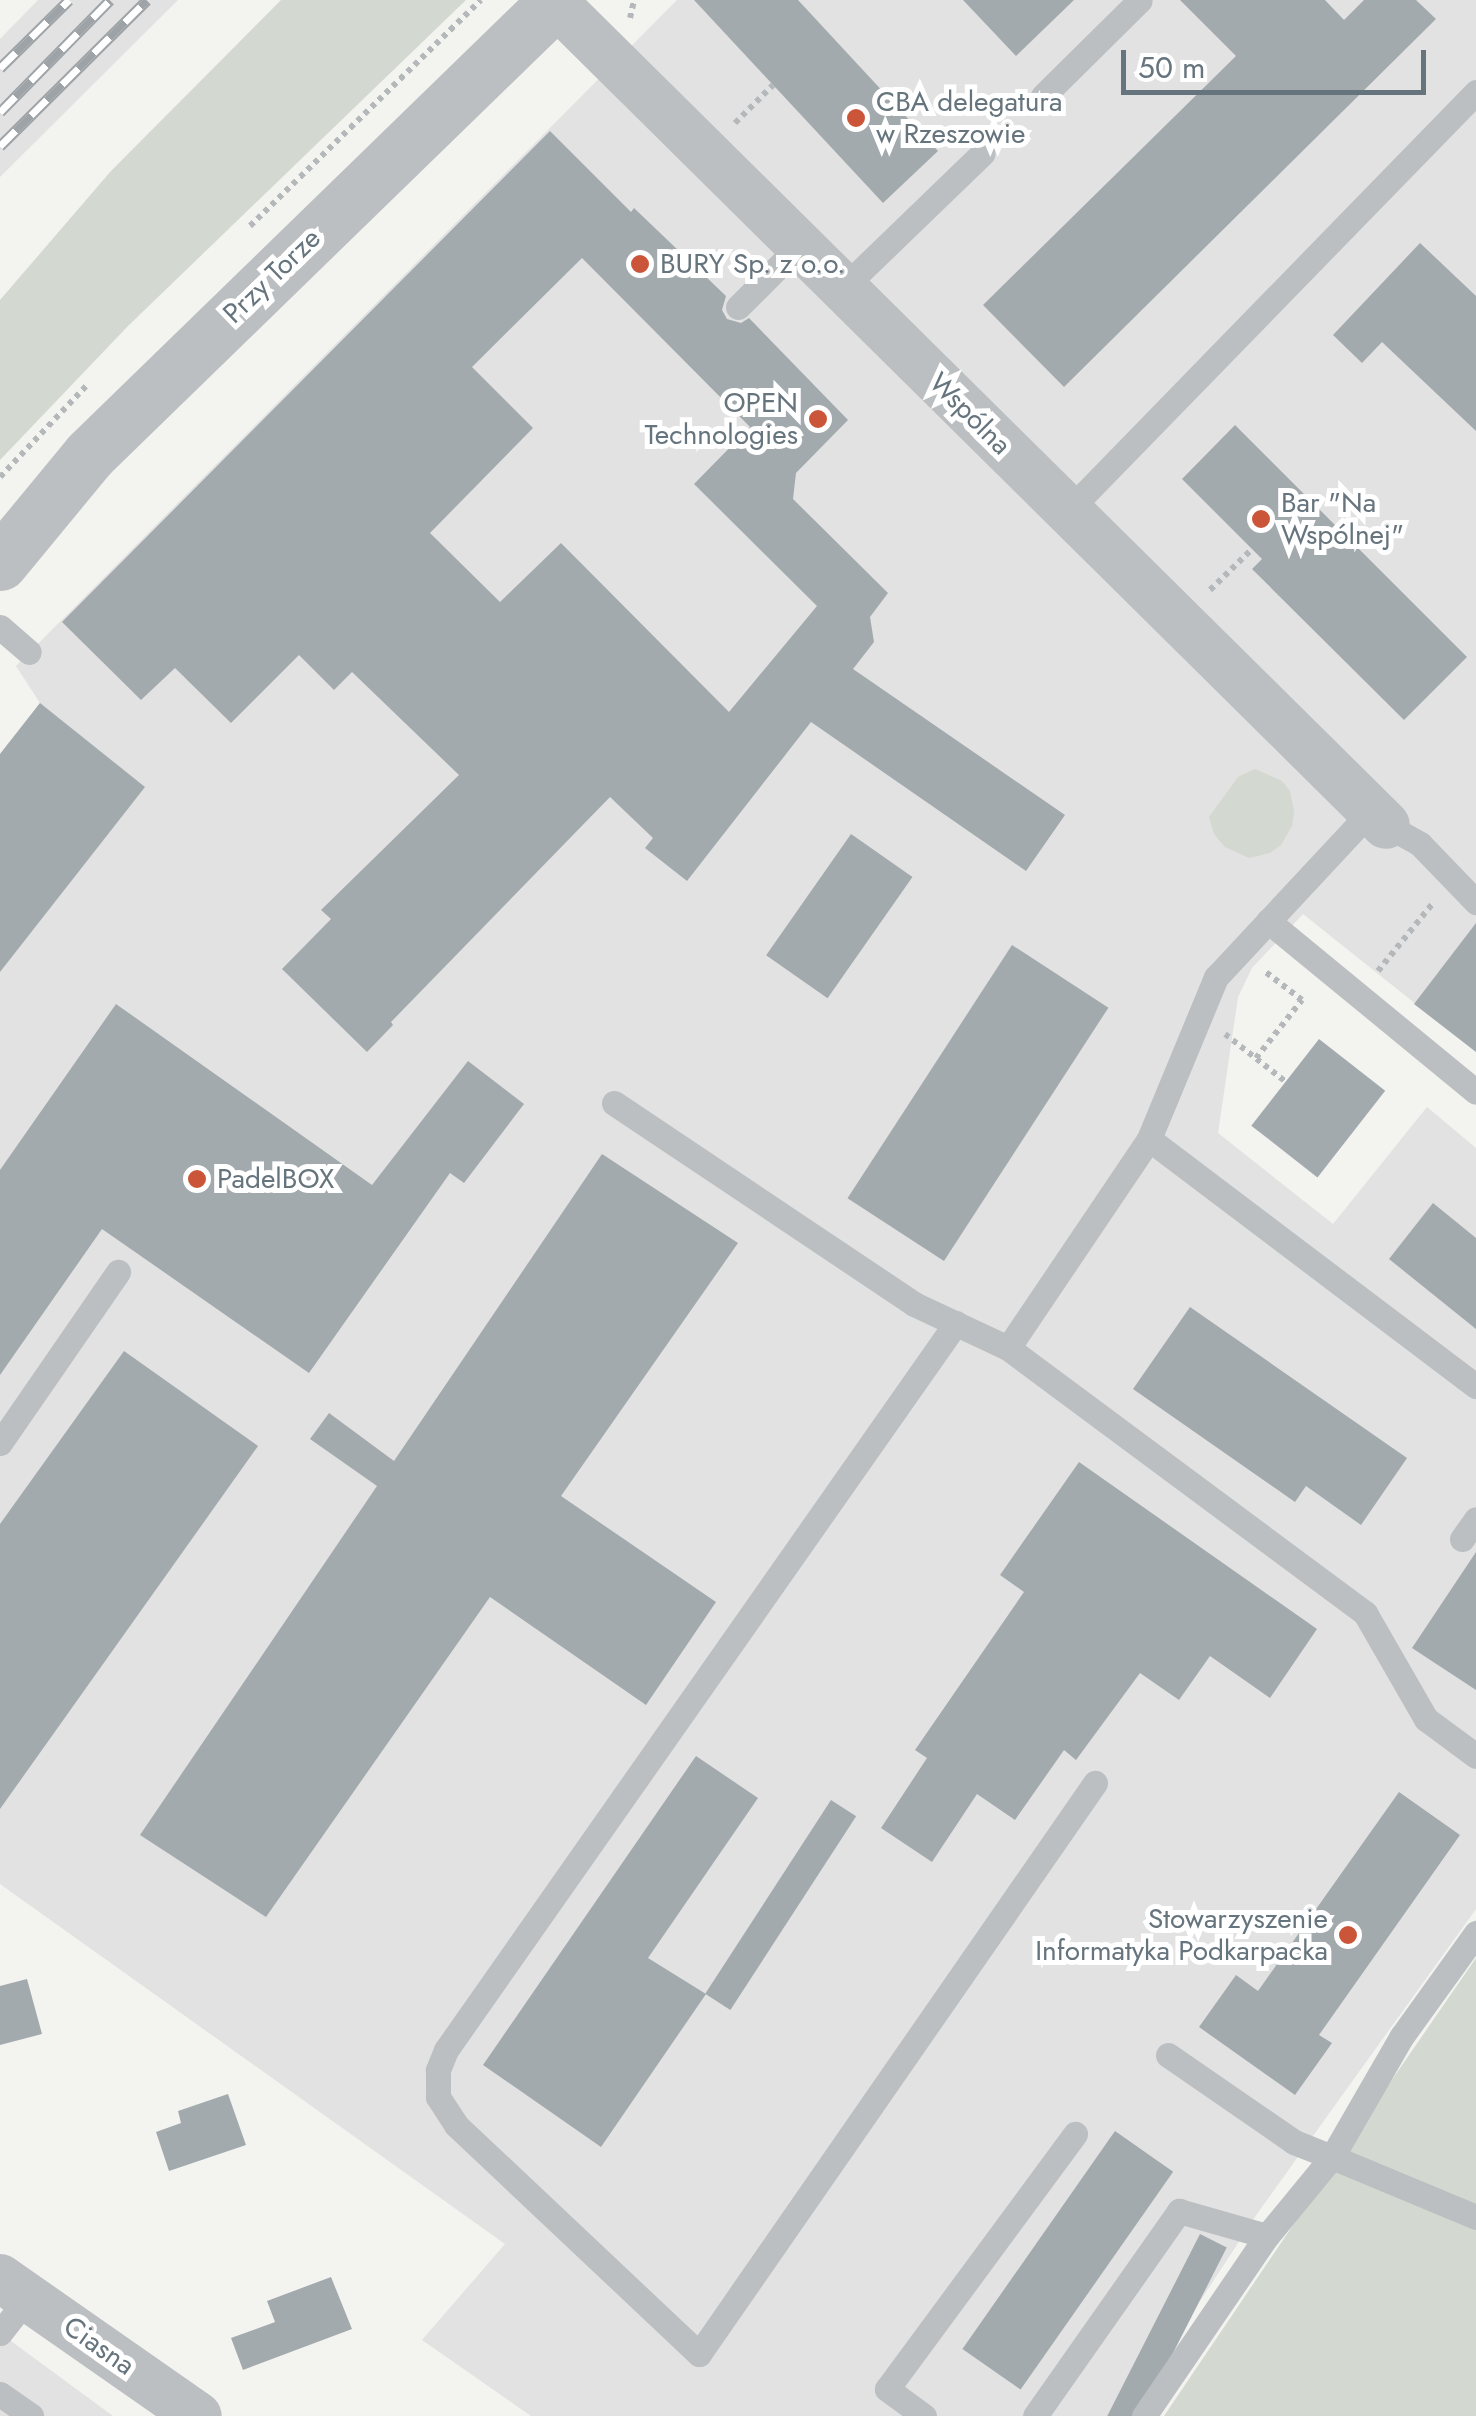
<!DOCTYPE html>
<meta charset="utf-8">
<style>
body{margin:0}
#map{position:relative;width:1476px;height:2416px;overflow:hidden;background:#f3f3f0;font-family:Jost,sans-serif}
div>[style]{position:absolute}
.built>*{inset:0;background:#e1e2e1}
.green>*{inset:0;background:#d3d8d0}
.building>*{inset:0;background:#a3aaae;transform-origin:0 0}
.path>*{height:6px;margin-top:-3px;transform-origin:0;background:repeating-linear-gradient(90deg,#b5b8ba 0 5px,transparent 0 10px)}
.service>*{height:25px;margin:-12.5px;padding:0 12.5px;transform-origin:12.5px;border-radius:12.5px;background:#bbbfc1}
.minor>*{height:48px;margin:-24px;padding:0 24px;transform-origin:24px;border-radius:24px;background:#bbbfc1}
.tertiary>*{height:55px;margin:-27.5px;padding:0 27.5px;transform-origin:27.5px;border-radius:27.5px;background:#bbbfc1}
.rail>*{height:11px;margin-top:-5.5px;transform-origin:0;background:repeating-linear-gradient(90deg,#fff 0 22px,#9da3a7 0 44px);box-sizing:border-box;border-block:2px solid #9da3a7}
.dots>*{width:28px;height:28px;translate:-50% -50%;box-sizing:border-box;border:5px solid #fff;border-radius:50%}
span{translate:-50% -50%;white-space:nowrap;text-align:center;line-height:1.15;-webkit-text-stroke:10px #fff;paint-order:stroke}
.poi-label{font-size:28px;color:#66747d}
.left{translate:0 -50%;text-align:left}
.right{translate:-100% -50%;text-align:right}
.street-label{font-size:28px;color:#66747d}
.scale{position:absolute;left:1121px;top:50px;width:305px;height:45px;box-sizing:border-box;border:5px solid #66747d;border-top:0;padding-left:12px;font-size:30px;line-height:35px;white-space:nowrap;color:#66747d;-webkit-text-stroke:8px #fff;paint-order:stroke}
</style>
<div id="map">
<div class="built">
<i style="clip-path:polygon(38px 0,178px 0,0 177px,0 39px)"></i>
<i style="clip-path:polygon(677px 0,1476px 0,1476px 1052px,1303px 914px,1252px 968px,1238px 997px,1218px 1133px,1333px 1224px,1427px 1107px,1476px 1148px,1476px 1909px,1259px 2211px,1125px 2416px,531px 2416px,422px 2340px,505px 2244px,0 1884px,0 754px,40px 703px,16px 666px)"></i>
<i style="clip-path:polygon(0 2333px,113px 2416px,0 2416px)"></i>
</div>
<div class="green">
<i style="clip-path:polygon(281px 0,466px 0,128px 326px,0 460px,0 300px,111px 171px)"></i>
<i style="clip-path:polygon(1255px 769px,1282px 781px,1290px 791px,1294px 811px,1292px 826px,1281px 845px,1270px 853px,1249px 858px,1225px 847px,1214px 834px,1209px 817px,1238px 777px)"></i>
<i style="clip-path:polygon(1476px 1958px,1476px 2416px,1164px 2416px,1358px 2129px)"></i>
</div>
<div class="building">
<i style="clip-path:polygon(694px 0,798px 0,938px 151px,883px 203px)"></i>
<i style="clip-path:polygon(963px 0,1074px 0,1016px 56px)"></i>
<i style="clip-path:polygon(1180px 0,1325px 0,1344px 20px,1364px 0,1416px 0,1436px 19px,1064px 387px,983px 305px,1236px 56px)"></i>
<i style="clip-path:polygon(evenodd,550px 131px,631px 212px,634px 208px,726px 296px,722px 310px,727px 319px,741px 323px,749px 318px,848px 420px,796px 473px,793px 499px,888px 593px,870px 617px,874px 642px,853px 669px,1065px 815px,1026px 871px,811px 722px,687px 881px,645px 848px,653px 838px,610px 797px,391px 1022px,393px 1025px,367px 1052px,282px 969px,331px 919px,321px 910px,459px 775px,352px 672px,334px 690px,299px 655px,231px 723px,175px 668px,141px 700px,62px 622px,550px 131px,582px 258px,750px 427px,694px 484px,817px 606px,729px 712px,561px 543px,500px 602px,430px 533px,533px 428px,472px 367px,582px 258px)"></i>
<i style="clip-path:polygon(1420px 243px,1476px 296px,1476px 431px,1382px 342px,1362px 363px,1333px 335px)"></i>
<i style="clip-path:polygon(1235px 425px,1467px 657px,1404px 720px,1252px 569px,1262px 559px,1182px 479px)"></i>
<i style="clip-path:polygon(40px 703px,145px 787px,0 972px,0 754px)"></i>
<i style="left:851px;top:834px;width:75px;height:148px;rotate:35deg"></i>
<i style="clip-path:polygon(1476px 923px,1476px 1052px,1414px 1004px)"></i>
<i style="left:1012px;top:945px;width:115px;height:302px;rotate:33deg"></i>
<i style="clip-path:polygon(116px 1004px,372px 1185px,468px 1061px,524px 1104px,464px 1183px,450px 1173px,309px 1373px,102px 1229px,0 1375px,0 1170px)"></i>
<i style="left:1319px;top:1039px;width:84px;height:110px;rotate:38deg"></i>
<i style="clip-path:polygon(602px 1154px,738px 1243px,561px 1496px,716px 1602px,646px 1705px,490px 1597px,266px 1917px,140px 1835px,377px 1486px,310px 1439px,329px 1413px,394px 1461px)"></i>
<i style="clip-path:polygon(1433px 1203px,1476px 1238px,1476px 1329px,1389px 1259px)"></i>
<i style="clip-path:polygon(1190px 1307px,1407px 1458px,1361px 1525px,1306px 1486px,1295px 1502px,1133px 1389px)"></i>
<i style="clip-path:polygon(124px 1351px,258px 1446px,0 1809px,0 1524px)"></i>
<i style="clip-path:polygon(1079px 1462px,1317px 1629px,1270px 1698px,1210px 1656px,1179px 1700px,1140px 1673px,1076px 1760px,1064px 1750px,1015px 1820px,977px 1794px,932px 1862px,881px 1828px,927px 1758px,915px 1750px,1024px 1592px,1000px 1575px)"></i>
<i style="clip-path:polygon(1476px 1552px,1476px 1690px,1412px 1648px)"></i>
<i style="clip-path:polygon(696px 1756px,758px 1798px,648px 1958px,706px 1994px,601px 2147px,483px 2065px)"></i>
<i style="clip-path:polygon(1399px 1792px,1460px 1835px,1319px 2035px,1332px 2043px,1295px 2095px,1199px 2027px,1236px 1975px,1258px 1991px)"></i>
<i style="left:831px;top:1800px;width:30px;height:231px;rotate:33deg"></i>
<i style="clip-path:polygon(27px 1979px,42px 2034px,0 2045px,0 1986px)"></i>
<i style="clip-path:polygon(228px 2094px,246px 2145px,169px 2171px,156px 2132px,181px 2123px,178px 2111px)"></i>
<i style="left:1115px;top:2131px;width:71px;height:266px;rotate:35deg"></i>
<i style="left:1200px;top:2234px;width:30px;height:220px;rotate:27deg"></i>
<i style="clip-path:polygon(331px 2277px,352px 2329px,243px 2370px,231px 2338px,275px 2322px,267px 2301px)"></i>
</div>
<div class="path">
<i style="left:630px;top:18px;width:18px;rotate:-77deg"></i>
<i style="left:735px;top:123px;width:54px;rotate:-45deg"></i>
<i style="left:250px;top:226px;width:323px;rotate:-44.4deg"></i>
<i style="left:0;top:477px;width:127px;rotate:-46.6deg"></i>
<i style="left:1210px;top:590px;width:59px;rotate:-44.3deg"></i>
<i style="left:1378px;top:971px;width:87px;rotate:-51deg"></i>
<i style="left:1225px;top:1034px;width:78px;rotate:38.2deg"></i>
<i style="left:1256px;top:1058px;width:74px;rotate:-51.6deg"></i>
<i style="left:1302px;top:1000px;width:49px;rotate:-142.4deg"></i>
</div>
<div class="service">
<i style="left:1043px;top:96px;width:136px;rotate:-44.7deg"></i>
<i style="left:843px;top:288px;width:194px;rotate:-44deg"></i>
<i style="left:738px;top:307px;width:88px;rotate:-45deg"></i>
<i style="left:1068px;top:511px;width:585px;rotate:-45.76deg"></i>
<i style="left:0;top:627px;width:38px;rotate:41deg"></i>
<i style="left:1372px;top:810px;width:229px;rotate:133deg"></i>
<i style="left:1216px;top:977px;width:175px;rotate:112.5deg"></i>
<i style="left:1149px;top:1139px;width:410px;rotate:37.1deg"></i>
<i style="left:1386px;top:825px;width:39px;rotate:29deg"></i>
<i style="left:1420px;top:844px;width:81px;rotate:46deg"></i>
<i style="left:1268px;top:921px;width:269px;rotate:39.4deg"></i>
<i style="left:614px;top:1103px;width:361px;rotate:33.8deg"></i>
<i style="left:914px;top:1304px;width:104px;rotate:25.1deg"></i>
<i style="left:1149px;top:1139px;width:252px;rotate:124deg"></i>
<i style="left:1008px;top:1348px;width:445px;rotate:36.6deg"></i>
<i style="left:1365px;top:1613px;width:122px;rotate:60.1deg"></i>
<i style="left:1426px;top:1719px;width:62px;rotate:36.5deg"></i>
<i style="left:956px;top:1323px;width:888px;rotate:125.05deg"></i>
<i style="left:446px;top:2050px;width:22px;rotate:112deg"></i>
<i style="left:438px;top:2070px;width:27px;rotate:90deg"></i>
<i style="left:438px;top:2097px;width:33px;rotate:57deg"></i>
<i style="left:456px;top:2125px;width:334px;rotate:43.3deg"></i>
<i style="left:699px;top:2354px;width:695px;rotate:-55.26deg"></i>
<i style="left:0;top:1443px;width:208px;rotate:-55.4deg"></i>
<i style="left:1462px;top:1539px;width:24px;rotate:-55deg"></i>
<i style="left:1168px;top:2055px;width:153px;rotate:34.6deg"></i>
<i style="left:1294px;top:2142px;width:41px;rotate:21.5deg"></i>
<i style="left:1332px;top:2157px;width:140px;rotate:-60deg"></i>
<i style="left:1402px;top:2036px;width:127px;rotate:-54.3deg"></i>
<i style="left:0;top:2333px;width:46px;rotate:-52.1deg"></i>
<i style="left:0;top:2394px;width:38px;rotate:35deg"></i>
<i style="left:924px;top:2416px;width:46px;rotate:-143.9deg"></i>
<i style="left:887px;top:2389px;width:317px;rotate:-53.6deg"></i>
<i style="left:1035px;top:2416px;width:251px;rotate:-54.9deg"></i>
<i style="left:1179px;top:2211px;width:91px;rotate:15.9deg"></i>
<i style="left:1144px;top:2416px;width:218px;rotate:-55.7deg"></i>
<i style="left:1267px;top:2236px;width:102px;rotate:-50.6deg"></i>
<i style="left:1332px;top:2157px;width:156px;rotate:22.6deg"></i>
</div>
<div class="minor">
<i style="left:554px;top:2px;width:1170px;rotate:44.69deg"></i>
<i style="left:0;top:2278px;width:241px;rotate:34.9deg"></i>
</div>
<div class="tertiary">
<i style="left:0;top:563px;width:141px;rotate:-50.5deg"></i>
<i style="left:90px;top:454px;width:651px;rotate:-44.19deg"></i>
</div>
<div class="rail">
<i style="left:0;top:68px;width:97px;rotate:-44.6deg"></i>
<i style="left:0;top:112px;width:157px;rotate:-45.5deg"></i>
<i style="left:0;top:146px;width:207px;rotate:-44.8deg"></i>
</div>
<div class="dots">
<i style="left:856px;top:118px;background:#ca5539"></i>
<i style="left:640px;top:264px;background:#ca5539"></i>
<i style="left:818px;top:419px;background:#ca5539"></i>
<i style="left:1261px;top:519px;background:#ca5539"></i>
<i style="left:197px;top:1179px;background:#ca5539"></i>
<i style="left:1348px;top:1935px;background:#ca5539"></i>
</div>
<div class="poi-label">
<span class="left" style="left:876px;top:118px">CBA delegatura<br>w Rzeszowie</span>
<span class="left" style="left:660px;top:264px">BURY Sp. z o.o.</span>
<span class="right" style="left:798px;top:419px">OPEN<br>Technologies</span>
<span class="left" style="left:1281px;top:519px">Bar "Na<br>Wspólnej"</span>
<span class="left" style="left:217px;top:1179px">PadelBOX</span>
<span class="right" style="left:1328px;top:1935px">Stowarzyszenie<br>Informatyka Podkarpacka</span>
</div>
<div class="street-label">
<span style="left:272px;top:276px;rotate:-44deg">Przy Torze</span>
<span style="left:970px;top:414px;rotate:45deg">Wspólna</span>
<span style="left:99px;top:2346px;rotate:35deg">Ciasna</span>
</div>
<div class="scale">50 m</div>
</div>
